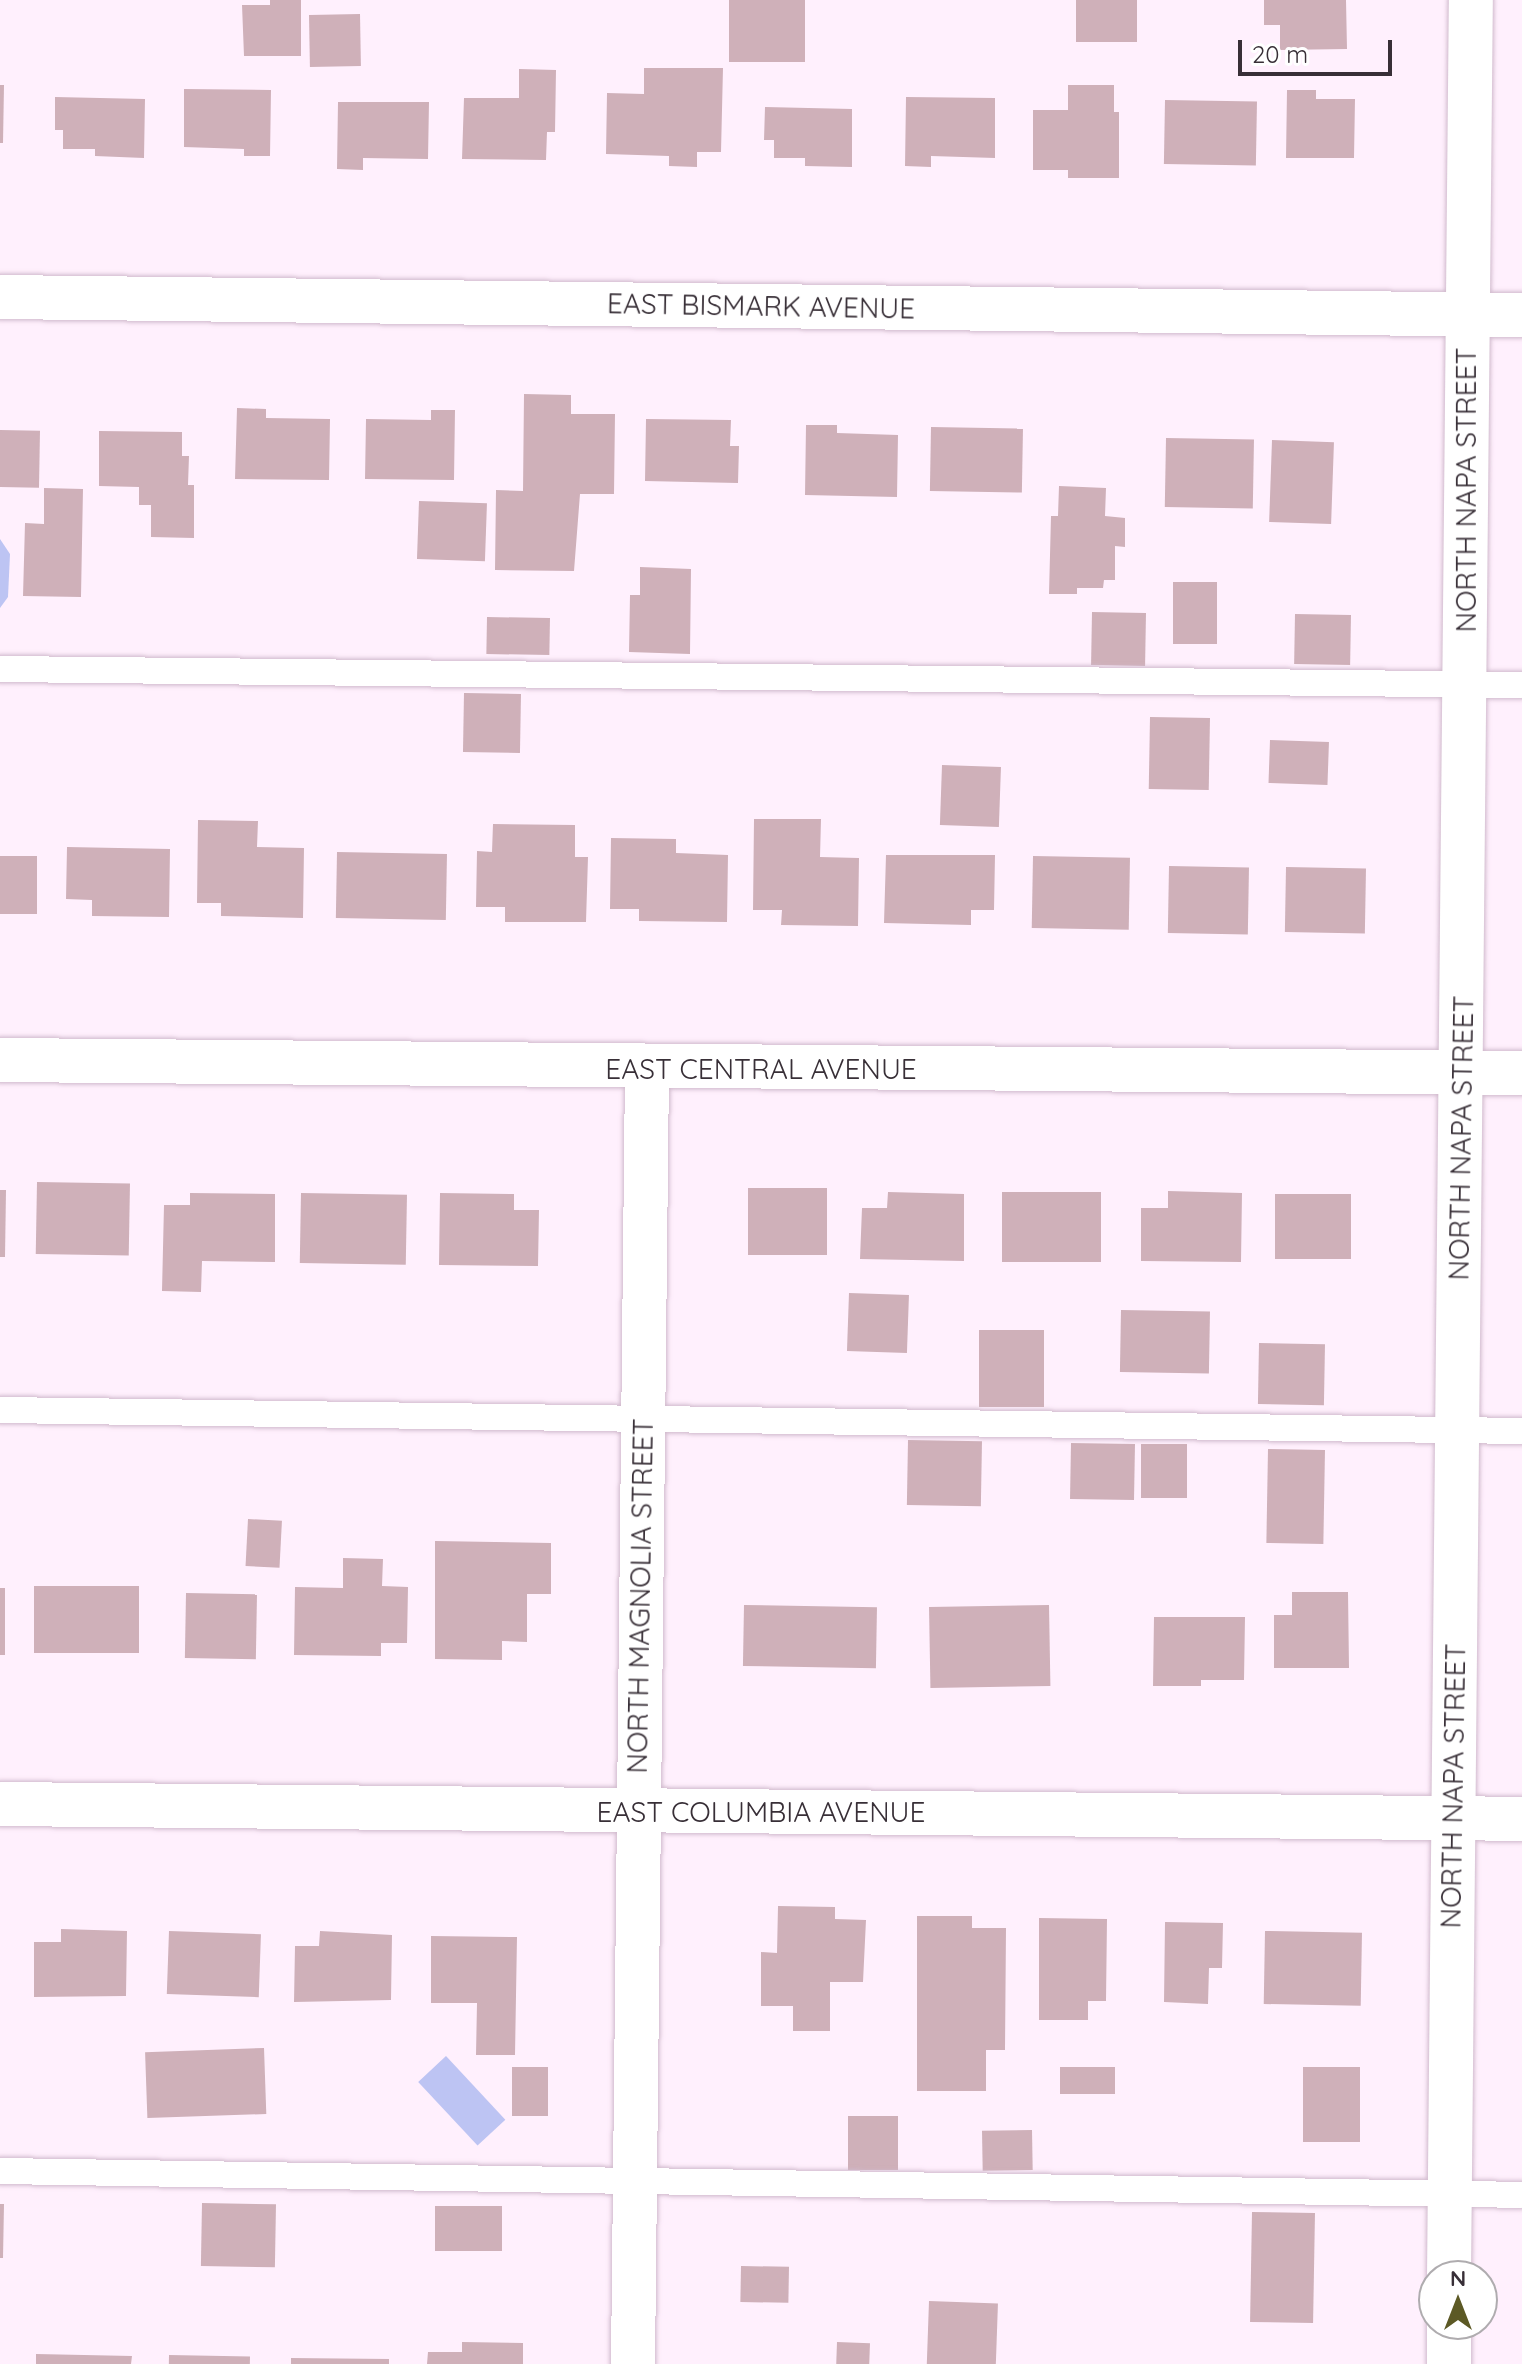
<!DOCTYPE html>
<style>
body{margin:0}
#map{position:relative;width:1522px;height:2364px;overflow:hidden;background:#fff0fd;font-family:Quicksand,sans-serif}
div>[style]{position:absolute}
.water>*{inset:0;background:#bdc4f3;transform-origin:0 0}
.building>*{inset:0;background:#cfb0b9;transform-origin:0 0}
.roads{filter:drop-shadow(0 0 2px #d1bacd) drop-shadow(0 0 2px #d1bacd)}
.lane>*{height:26px;margin:-13px;padding:0 13px;transform-origin:13px;border-radius:13px;background:#fff}
.street>*{height:44px;margin:-22px;padding:0 22px;transform-origin:22px;border-radius:22px;background:#fff}
span{translate:-50% -50%;white-space:nowrap;text-align:center;line-height:1.15;-webkit-text-stroke:6px #fff;paint-order:stroke}
.street-label{font-size:28px;color:#382f37}
.north{position:absolute;left:1418px;top:2260px;width:80px;height:80px;box-sizing:border-box;background:#fff;border:2px solid #afacaf;border-radius:50%;rotate:0deg;font-size:22px;font-weight:700;line-height:32px;text-align:center;color:#382f37}
.north::after{content:'';display:block;margin:auto;width:28px;height:36px;background:#5c5925;clip-path:polygon(50% 0,100% 100%,50% 72%,0 100%)}
.scale{position:absolute;left:1238px;top:40px;width:154px;height:36px;box-sizing:border-box;border:4px solid #382f37;border-top:0;padding-left:10px;font-size:24px;line-height:28px;white-space:nowrap;color:#382f37;-webkit-text-stroke:6px #fff;paint-order:stroke}
</style>
<div id="map">
<div class="water">
<i style="clip-path:polygon(0 539px,10px 554px,8px 597px,0 608px)"></i>
<i style="left:446px;top:2056px;width:87px;height:38px;rotate:47deg"></i>
</div>
<div class="building">
<i style="clip-path:polygon(270px 0,301px 0,301px 56px,244px 56px,242px 5px,270px 5px)"></i>
<i style="left:729px;top:0;width:76px;height:62px"></i>
<i style="left:1076px;top:0;width:61px;height:42px"></i>
<i style="clip-path:polygon(1264px 0,1346px 0,1347px 49px,1280px 50px,1280px 25px,1264px 25px)"></i>
<i style="left:360px;top:14px;width:52px;height:51px;rotate:89deg"></i>
<i style="clip-path:polygon(644px 68px,723px 68px,721px 152px,697px 152px,697px 167px,669px 166px,669px 156px,606px 154px,607px 93px,644px 94px)"></i>
<i style="clip-path:polygon(519px 69px,556px 70px,555px 132px,547px 132px,546px 160px,462px 159px,464px 98px,519px 98px)"></i>
<i style="clip-path:polygon(0 85px,4px 85px,3px 143px,0 143px)"></i>
<i style="clip-path:polygon(1068px 85px,1114px 85px,1114px 112px,1119px 112px,1119px 178px,1068px 178px,1068px 170px,1033px 170px,1033px 110px,1068px 110px)"></i>
<i style="clip-path:polygon(184px 89px,271px 90px,270px 156px,244px 156px,244px 149px,184px 147px)"></i>
<i style="clip-path:polygon(1287px 90px,1316px 90px,1316px 99px,1355px 99px,1354px 158px,1286px 158px)"></i>
<i style="clip-path:polygon(55px 97px,145px 99px,144px 158px,95px 156px,95px 149px,63px 149px,63px 130px,55px 130px)"></i>
<i style="clip-path:polygon(906px 97px,995px 98px,995px 158px,931px 156px,931px 167px,905px 166px)"></i>
<i style="left:1165px;top:100px;width:92px;height:64px;rotate:1deg"></i>
<i style="clip-path:polygon(338px 102px,429px 102px,428px 159px,363px 158px,363px 170px,337px 169px)"></i>
<i style="clip-path:polygon(765px 107px,852px 109px,852px 167px,805px 166px,805px 158px,774px 158px,774px 140px,764px 140px)"></i>
<i style="clip-path:polygon(524px 394px,571px 395px,571px 414px,615px 414px,614px 494px,580px 494px,574px 571px,495px 570px,496px 490px,523px 491px)"></i>
<i style="clip-path:polygon(237px 408px,266px 409px,266px 418px,330px 419px,329px 480px,235px 479px)"></i>
<i style="clip-path:polygon(431px 410px,455px 410px,454px 480px,365px 479px,366px 419px,431px 420px)"></i>
<i style="clip-path:polygon(646px 419px,731px 420px,730px 446px,739px 446px,738px 483px,645px 481px)"></i>
<i style="clip-path:polygon(806px 425px,837px 425px,837px 433px,898px 435px,897px 497px,805px 495px)"></i>
<i style="left:931px;top:427px;width:92px;height:64px;rotate:1deg"></i>
<i style="left:0;top:430px;width:40px;height:57px;rotate:1deg"></i>
<i style="clip-path:polygon(99px 431px,182px 432px,182px 456px,189px 456px,188px 485px,194px 485px,194px 538px,151px 537px,151px 505px,139px 505px,139px 487px,99px 486px)"></i>
<i style="left:1166px;top:438px;width:88px;height:69px;rotate:1deg"></i>
<i style="left:1272px;top:440px;width:62px;height:82px;rotate:2deg"></i>
<i style="clip-path:polygon(1059px 486px,1106px 488px,1105px 516px,1125px 518px,1125px 547px,1115px 546px,1115px 580px,1104px 580px,1103px 588px,1077px 588px,1077px 594px,1049px 594px,1051px 516px,1058px 516px)"></i>
<i style="clip-path:polygon(44px 488px,83px 489px,81px 597px,23px 596px,25px 523px,44px 524px)"></i>
<i style="left:419px;top:501px;width:68px;height:58px;rotate:2deg"></i>
<i style="clip-path:polygon(640px 567px,691px 569px,690px 654px,629px 652px,630px 595px,640px 595px)"></i>
<i style="left:1173px;top:582px;width:44px;height:62px"></i>
<i style="left:1092px;top:612px;width:54px;height:53px;rotate:1deg"></i>
<i style="left:1295px;top:614px;width:56px;height:50px;rotate:1deg"></i>
<i style="left:487px;top:617px;width:63px;height:37px;rotate:1deg"></i>
<i style="left:464px;top:693px;width:57px;height:59px;rotate:1deg"></i>
<i style="left:1150px;top:717px;width:60px;height:72px;rotate:1deg"></i>
<i style="left:1270px;top:740px;width:59px;height:43px;rotate:2deg"></i>
<i style="left:942px;top:765px;width:59px;height:60px;rotate:2deg"></i>
<i style="clip-path:polygon(754px 819px,821px 819px,820px 857px,859px 858px,858px 926px,781px 925px,782px 910px,753px 910px)"></i>
<i style="clip-path:polygon(198px 820px,258px 821px,257px 847px,304px 848px,303px 918px,221px 916px,221px 903px,197px 903px)"></i>
<i style="clip-path:polygon(493px 824px,575px 825px,575px 857px,588px 857px,586px 922px,505px 922px,505px 907px,476px 907px,477px 851px,492px 852px)"></i>
<i style="clip-path:polygon(611px 838px,676px 839px,676px 853px,728px 855px,727px 922px,639px 921px,639px 909px,610px 909px)"></i>
<i style="clip-path:polygon(67px 847px,170px 849px,169px 917px,92px 916px,92px 900px,66px 899px)"></i>
<i style="left:337px;top:852px;width:110px;height:66px;rotate:1deg"></i>
<i style="clip-path:polygon(886px 855px,995px 855px,994px 910px,971px 910px,971px 925px,884px 923px)"></i>
<i style="left:0;top:856px;width:37px;height:58px"></i>
<i style="left:1033px;top:856px;width:97px;height:72px;rotate:1deg"></i>
<i style="left:1169px;top:866px;width:80px;height:67px;rotate:1deg"></i>
<i style="left:1286px;top:867px;width:80px;height:65px;rotate:1deg"></i>
<i style="left:37px;top:1182px;width:93px;height:72px;rotate:1deg"></i>
<i style="left:748px;top:1188px;width:79px;height:67px"></i>
<i style="clip-path:polygon(0 1190px,6px 1190px,5px 1257px,0 1257px)"></i>
<i style="clip-path:polygon(1168px 1191px,1242px 1193px,1241px 1262px,1141px 1261px,1141px 1208px,1168px 1208px)"></i>
<i style="clip-path:polygon(888px 1192px,964px 1194px,964px 1261px,860px 1259px,862px 1208px,887px 1208px)"></i>
<i style="left:1002px;top:1192px;width:99px;height:70px"></i>
<i style="clip-path:polygon(190px 1193px,275px 1194px,275px 1262px,202px 1261px,201px 1292px,162px 1291px,164px 1205px,190px 1205px)"></i>
<i style="left:301px;top:1193px;width:106px;height:70px;rotate:1deg"></i>
<i style="clip-path:polygon(440px 1193px,514px 1194px,514px 1210px,539px 1210px,538px 1266px,439px 1265px)"></i>
<i style="left:1275px;top:1194px;width:76px;height:65px"></i>
<i style="left:849px;top:1293px;width:60px;height:58px;rotate:2deg"></i>
<i style="left:1121px;top:1310px;width:89px;height:62px;rotate:1deg"></i>
<i style="left:979px;top:1330px;width:65px;height:77px"></i>
<i style="left:1259px;top:1343px;width:66px;height:61px;rotate:1deg"></i>
<i style="left:908px;top:1440px;width:74px;height:65px;rotate:1deg"></i>
<i style="left:1071px;top:1443px;width:64px;height:56px;rotate:1deg"></i>
<i style="left:1141px;top:1444px;width:46px;height:54px"></i>
<i style="left:1268px;top:1449px;width:57px;height:94px;rotate:1deg"></i>
<i style="left:248px;top:1519px;width:34px;height:47px;rotate:3deg"></i>
<i style="clip-path:polygon(435px 1541px,551px 1543px,551px 1594px,527px 1594px,527px 1642px,502px 1641px,502px 1660px,435px 1659px)"></i>
<i style="clip-path:polygon(343px 1558px,383px 1559px,382px 1586px,408px 1587px,407px 1643px,381px 1643px,381px 1656px,294px 1655px,295px 1587px,343px 1588px)"></i>
<i style="left:34px;top:1586px;width:105px;height:67px"></i>
<i style="left:0;top:1588px;width:5px;height:67px"></i>
<i style="clip-path:polygon(1292px 1592px,1348px 1592px,1349px 1668px,1274px 1668px,1274px 1615px,1292px 1615px)"></i>
<i style="left:186px;top:1593px;width:71px;height:65px;rotate:1deg"></i>
<i style="left:744px;top:1605px;width:133px;height:61px;rotate:1deg"></i>
<i style="left:1049px;top:1605px;width:81px;height:120px;rotate:89deg"></i>
<i style="clip-path:polygon(1154px 1617px,1245px 1617px,1244px 1680px,1201px 1680px,1201px 1686px,1153px 1686px)"></i>
<i style="clip-path:polygon(778px 1906px,835px 1907px,835px 1919px,866px 1920px,863px 1982px,830px 1982px,830px 2031px,793px 2031px,793px 2006px,761px 2006px,761px 1952px,777px 1953px)"></i>
<i style="clip-path:polygon(917px 1916px,972px 1916px,972px 1928px,1006px 1928px,1005px 2050px,986px 2050px,986px 2091px,917px 2091px)"></i>
<i style="clip-path:polygon(1039px 1918px,1107px 1919px,1106px 2001px,1088px 2001px,1088px 2020px,1039px 2020px)"></i>
<i style="clip-path:polygon(1165px 1922px,1223px 1923px,1222px 1968px,1209px 1968px,1208px 2004px,1164px 2002px)"></i>
<i style="clip-path:polygon(61px 1929px,127px 1931px,126px 1996px,34px 1997px,34px 1942px,61px 1942px)"></i>
<i style="left:169px;top:1931px;width:92px;height:63px;rotate:2deg"></i>
<i style="clip-path:polygon(320px 1931px,392px 1935px,391px 2000px,294px 2002px,295px 1946px,319px 1946px)"></i>
<i style="left:1265px;top:1931px;width:97px;height:73px;rotate:1deg"></i>
<i style="clip-path:polygon(431px 1936px,517px 1937px,515px 2055px,476px 2055px,477px 2003px,431px 2003px)"></i>
<i style="left:264px;top:2048px;width:66px;height:119px;rotate:88deg"></i>
<i style="left:512px;top:2067px;width:36px;height:49px"></i>
<i style="left:1060px;top:2067px;width:55px;height:27px"></i>
<i style="left:1303px;top:2067px;width:57px;height:75px"></i>
<i style="left:898px;top:2116px;width:54px;height:50px;rotate:90deg"></i>
<i style="left:1032px;top:2130px;width:40px;height:50px;rotate:89deg"></i>
<i style="left:202px;top:2203px;width:74px;height:63px;rotate:1deg"></i>
<i style="clip-path:polygon(0 2204px,4px 2204px,3px 2258px,0 2258px)"></i>
<i style="left:435px;top:2206px;width:67px;height:45px"></i>
<i style="left:1252px;top:2212px;width:63px;height:110px;rotate:1deg"></i>
<i style="left:741px;top:2266px;width:48px;height:36px;rotate:1deg"></i>
<i style="left:929px;top:2301px;width:69px;height:63px;rotate:2deg"></i>
<i style="clip-path:polygon(462px 2342px,523px 2343px,523px 2364px,427px 2364px,428px 2352px,462px 2352px)"></i>
<i style="left:837px;top:2342px;width:33px;height:22px;rotate:2deg"></i>
<i style="clip-path:polygon(36px 2354px,132px 2356px,131px 2364px,36px 2364px)"></i>
<i style="left:169px;top:2355px;width:81px;height:9px;rotate:1deg"></i>
<i style="clip-path:polygon(291px 2358px,389px 2359px,389px 2364px,291px 2364px)"></i>
</div>
<div class="roads">
<div class="lane">
<i style="left:0;top:669px;width:1522px;rotate:0.6deg"></i>
<i style="left:0;top:1410px;width:1522px;rotate:0.79deg"></i>
<i style="left:0;top:2171px;width:1522px;rotate:0.9deg"></i>
</div>
<div class="street">
<i style="left:0;top:297px;width:1522px;rotate:0.68deg"></i>
<i style="left:0;top:1060px;width:1522px;rotate:0.49deg"></i>
<i style="left:0;top:1804px;width:1522px;rotate:0.56deg"></i>
<i style="left:1449px;top:2276px;width:2276px;rotate:-89.45deg"></i>
<i style="left:633px;top:2364px;width:1296px;rotate:-89.38deg"></i>
<i style="left:1449px;top:2364px;width:40px;rotate:-90deg"></i>
</div>
</div>
<div class="street-label">
<span style="left:761px;top:306px;rotate:1deg">EAST BISMARK AVENUE</span>
<span style="left:1466px;top:490px;rotate:-90deg">NORTH NAPA STREET</span>
<span style="left:761px;top:1069px">EAST CENTRAL AVENUE</span>
<span style="left:1461px;top:1138px;rotate:-89deg">NORTH NAPA STREET</span>
<span style="left:640px;top:1596px;rotate:-89deg">NORTH MAGNOLIA STREET</span>
<span style="left:1453px;top:1786px;rotate:-89deg">NORTH NAPA STREET</span>
<span style="left:761px;top:1812px">EAST COLUMBIA AVENUE</span>
</div>
<div class="north">N</div>
<div class="scale">20 m</div>
</div>
